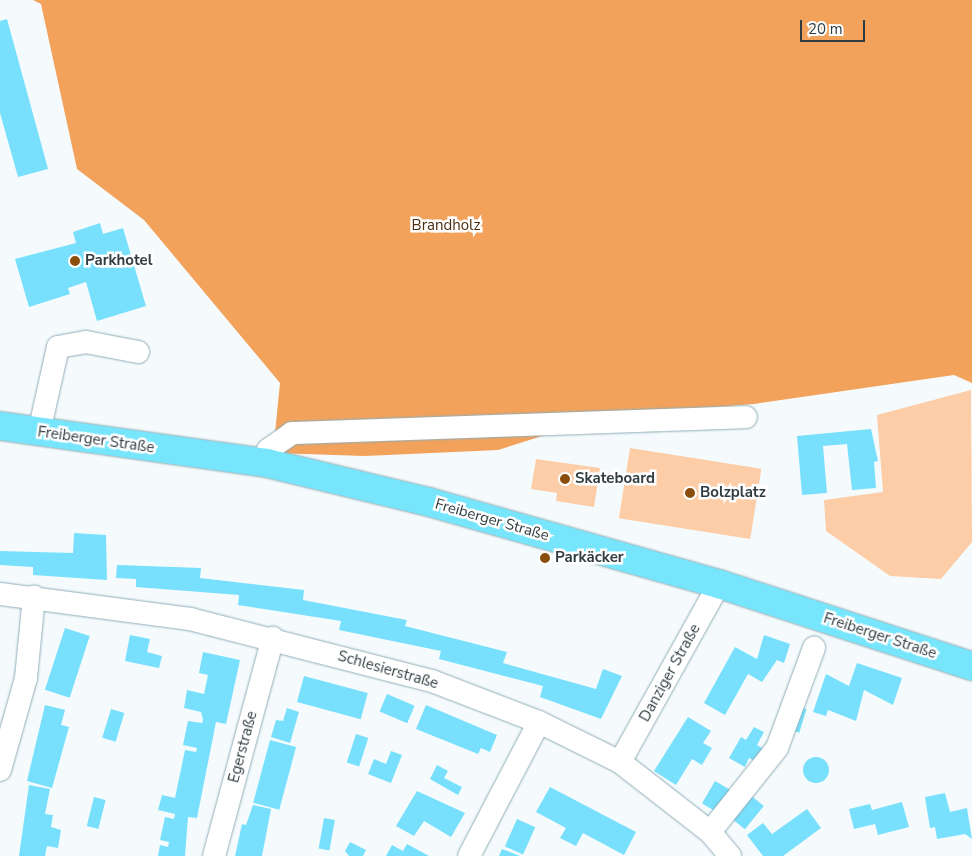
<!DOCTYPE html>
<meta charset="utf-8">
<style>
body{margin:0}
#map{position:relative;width:972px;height:856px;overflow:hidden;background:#f5fbfd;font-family:"Nunito Sans",sans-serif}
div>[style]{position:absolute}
.green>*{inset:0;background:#fccda6;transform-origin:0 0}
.forest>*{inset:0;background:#f3a25b}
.building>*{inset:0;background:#78e0fc;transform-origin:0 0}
.round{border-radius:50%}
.roads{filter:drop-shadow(0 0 1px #90aeb7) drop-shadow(0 0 1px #90aeb7)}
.minor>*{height:22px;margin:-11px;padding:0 11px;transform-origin:11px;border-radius:11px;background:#fff}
.major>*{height:28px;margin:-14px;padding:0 14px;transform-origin:14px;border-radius:14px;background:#77e5fb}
.dots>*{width:14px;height:14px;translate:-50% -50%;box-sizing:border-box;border:2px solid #fff;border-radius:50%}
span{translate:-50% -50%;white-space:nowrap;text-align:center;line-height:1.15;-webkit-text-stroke:5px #fff;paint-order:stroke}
.park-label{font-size:15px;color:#4d2d0e}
.poi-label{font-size:15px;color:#303c40;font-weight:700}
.left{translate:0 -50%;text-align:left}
.street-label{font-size:15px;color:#303c40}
.scale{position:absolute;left:800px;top:20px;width:65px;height:22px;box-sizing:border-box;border:2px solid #303c40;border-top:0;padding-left:6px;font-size:15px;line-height:18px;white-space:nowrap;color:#303c40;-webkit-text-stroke:4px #fff;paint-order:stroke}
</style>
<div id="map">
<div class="green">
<i style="clip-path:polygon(971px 390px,972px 542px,941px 579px,890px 576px,826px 531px,824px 500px,883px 492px,877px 415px)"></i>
<i style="left:630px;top:448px;width:133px;height:71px;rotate:9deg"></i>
<i style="clip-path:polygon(536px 459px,600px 468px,594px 507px,556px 501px,557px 493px,531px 489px)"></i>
</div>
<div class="forest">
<i style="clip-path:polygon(33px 0,972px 0,972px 383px,954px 375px,754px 404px,609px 415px,498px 450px,365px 456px,273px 453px,280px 383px,144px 220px,77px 169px,41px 4px)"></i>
</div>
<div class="building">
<i style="clip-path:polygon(7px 19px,48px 169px,18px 177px,0 113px,0 21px)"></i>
<i style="clip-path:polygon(100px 223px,103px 234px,123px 228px,146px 306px,97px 321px,86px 282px,68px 288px,70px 294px,29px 307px,15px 259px,76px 243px,73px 232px)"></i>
<i style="clip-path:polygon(871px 429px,878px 461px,874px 462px,876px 488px,852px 490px,847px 444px,823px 446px,827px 493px,802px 495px,797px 436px)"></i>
<i style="clip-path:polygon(74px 533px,106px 535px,107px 580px,33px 575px,33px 567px,0 565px,0 551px,73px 553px)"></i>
<i style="clip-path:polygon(117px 565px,201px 568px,200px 578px,304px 590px,303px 600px,407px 620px,405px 626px,507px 652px,503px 663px,596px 689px,603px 669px,622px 676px,601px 719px,540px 697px,543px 686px,439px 659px,441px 651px,339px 630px,341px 621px,238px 605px,239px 595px,136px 587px,136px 579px,116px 578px)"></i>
<i style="left:65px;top:628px;width:26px;height:65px;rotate:18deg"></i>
<i style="clip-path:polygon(130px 635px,150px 639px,147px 652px,162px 656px,159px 668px,125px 661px)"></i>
<i style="clip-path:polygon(764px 635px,790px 644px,784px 663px,777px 660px,762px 682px,748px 674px,725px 715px,704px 703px,735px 647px,757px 659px)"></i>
<i style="clip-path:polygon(203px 652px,240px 660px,226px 724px,216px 722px,197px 818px,188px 817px,185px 856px,158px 856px,160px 845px,168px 847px,169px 842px,160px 840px,165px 817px,174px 819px,175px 814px,158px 810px,162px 795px,175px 798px,185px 750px,196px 752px,197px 748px,183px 745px,188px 721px,202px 723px,203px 720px,201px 712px,184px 708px,187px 690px,204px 694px,208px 675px,199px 673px)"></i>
<i style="clip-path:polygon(857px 663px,902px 678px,893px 705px,864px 690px,856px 721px,828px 710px,826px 716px,813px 712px,826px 674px,849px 686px)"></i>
<i style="left:304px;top:676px;width:66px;height:27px;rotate:15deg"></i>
<i style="left:387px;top:694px;width:30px;height:19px;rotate:23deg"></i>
<i style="clip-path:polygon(45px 705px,65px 710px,61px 725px,69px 727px,52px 788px,27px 781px)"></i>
<i style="clip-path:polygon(426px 705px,497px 735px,490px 752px,481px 748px,478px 754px,416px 729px)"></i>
<i style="left:797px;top:706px;width:10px;height:25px;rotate:17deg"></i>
<i style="clip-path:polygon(287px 708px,299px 712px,290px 743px,271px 737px,276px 720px,283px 721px)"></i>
<i style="left:111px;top:709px;width:14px;height:30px;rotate:17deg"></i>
<i style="clip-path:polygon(688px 717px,711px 731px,703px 743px,712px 748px,702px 765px,692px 759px,676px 785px,654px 771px)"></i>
<i style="clip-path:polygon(754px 727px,764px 732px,757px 745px,767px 751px,760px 764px,749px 758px,745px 767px,729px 758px,741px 737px,746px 740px)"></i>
<i style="left:356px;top:734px;width:13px;height:30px;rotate:18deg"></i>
<i style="left:270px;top:740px;width:27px;height:65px;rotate:15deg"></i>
<i style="clip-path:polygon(391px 751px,402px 755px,391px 783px,368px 774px,374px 759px,386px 764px)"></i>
<i class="round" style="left:803px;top:757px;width:26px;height:26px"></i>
<i style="clip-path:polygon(437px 765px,448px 771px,444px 778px,462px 787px,458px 795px,430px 779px)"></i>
<i style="left:715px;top:781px;width:20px;height:26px;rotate:30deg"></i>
<i style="clip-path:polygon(29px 785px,50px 789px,45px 814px,53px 815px,51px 827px,61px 830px,58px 848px,47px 846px,45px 856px,19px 856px)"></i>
<i style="clip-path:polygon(550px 787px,636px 832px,624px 855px,583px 833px,576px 846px,560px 838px,566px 828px,536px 812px)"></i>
<i style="clip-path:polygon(417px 791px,465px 813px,451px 837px,424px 821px,414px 836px,396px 826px)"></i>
<i style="clip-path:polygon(945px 793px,950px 812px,967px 808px,972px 839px,965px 834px,937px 839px,935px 827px,930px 828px,925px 797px)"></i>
<i style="left:749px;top:794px;width:19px;height:30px;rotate:39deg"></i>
<i style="left:94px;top:797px;width:12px;height:30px;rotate:14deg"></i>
<i style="clip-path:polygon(902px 802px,909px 827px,878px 835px,875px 824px,854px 829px,849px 809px,870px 804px,872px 810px)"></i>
<i style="clip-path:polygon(253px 805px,271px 809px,262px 856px,235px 856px,242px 824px,246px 825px)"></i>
<i style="clip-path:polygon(807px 809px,821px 828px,783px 856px,763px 856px,747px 835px,763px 823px,772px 834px)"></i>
<i style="left:324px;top:818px;width:11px;height:31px;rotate:10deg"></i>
<i style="left:517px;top:819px;width:20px;height:30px;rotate:24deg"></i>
<i style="clip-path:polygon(350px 842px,366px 850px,363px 856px,349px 856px,345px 851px)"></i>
<i style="clip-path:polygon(407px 844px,429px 856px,386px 856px,392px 845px,403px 851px)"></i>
<i style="clip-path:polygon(502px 849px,520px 856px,499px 856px)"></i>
</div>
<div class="roads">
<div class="minor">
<i style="left:39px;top:432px;width:87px;rotate:-77.4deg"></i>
<i style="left:58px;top:347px;width:28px;rotate:-10deg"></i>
<i style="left:86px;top:342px;width:53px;rotate:10.9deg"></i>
<i style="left:266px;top:463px;width:13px;rotate:-81deg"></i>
<i style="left:268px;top:450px;width:29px;rotate:-35deg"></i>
<i style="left:292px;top:433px;width:454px;rotate:-2deg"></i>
<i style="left:0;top:594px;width:192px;rotate:7.5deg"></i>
<i style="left:190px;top:619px;width:250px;rotate:14.4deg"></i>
<i style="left:432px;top:681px;width:115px;rotate:21deg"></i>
<i style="left:539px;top:722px;width:90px;rotate:26.3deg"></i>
<i style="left:620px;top:762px;width:114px;rotate:37.9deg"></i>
<i style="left:710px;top:832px;width:31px;rotate:50deg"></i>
<i style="left:620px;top:762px;width:204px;rotate:-60.9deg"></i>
<i style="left:0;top:770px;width:96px;rotate:-74.2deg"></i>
<i style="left:26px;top:678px;width:82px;rotate:-84.4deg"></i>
<i style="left:710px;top:832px;width:107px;rotate:-51.4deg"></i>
<i style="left:777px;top:748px;width:107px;rotate:-69.7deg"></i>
<i style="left:214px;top:856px;width:226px;rotate:-74.9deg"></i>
<i style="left:469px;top:856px;width:151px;rotate:-62.4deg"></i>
</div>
<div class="major">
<i style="left:0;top:426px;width:269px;rotate:7.9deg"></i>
<i style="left:266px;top:463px;width:168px;rotate:13.5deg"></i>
<i style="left:429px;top:502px;width:301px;rotate:15.8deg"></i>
<i style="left:719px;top:584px;width:266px;rotate:18deg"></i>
</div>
</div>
<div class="dots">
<i style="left:75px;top:261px;background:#8a4d0b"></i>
<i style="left:565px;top:479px;background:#8a4d0b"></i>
<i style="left:690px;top:493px;background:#8a4d0b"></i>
<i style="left:545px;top:558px;background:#8a4d0b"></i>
</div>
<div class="park-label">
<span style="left:446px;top:226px">Brandholz</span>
</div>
<div class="poi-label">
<span class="left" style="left:85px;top:261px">Parkhotel</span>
<span class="left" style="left:575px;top:479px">Skateboard</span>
<span class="left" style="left:700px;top:493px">Bolzplatz</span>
<span class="left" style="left:555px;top:558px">Parkäcker</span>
</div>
<div class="street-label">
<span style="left:96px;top:440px;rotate:8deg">Freiberger Straße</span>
<span style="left:492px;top:520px;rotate:16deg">Freiberger Straße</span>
<span style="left:880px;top:636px;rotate:18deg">Freiberger Straße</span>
<span style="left:388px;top:670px;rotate:16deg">Schlesierstraße</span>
<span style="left:670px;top:673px;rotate:-61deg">Danziger Straße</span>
<span style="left:243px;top:747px;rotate:-75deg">Egerstraße</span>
</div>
<div class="scale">20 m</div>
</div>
